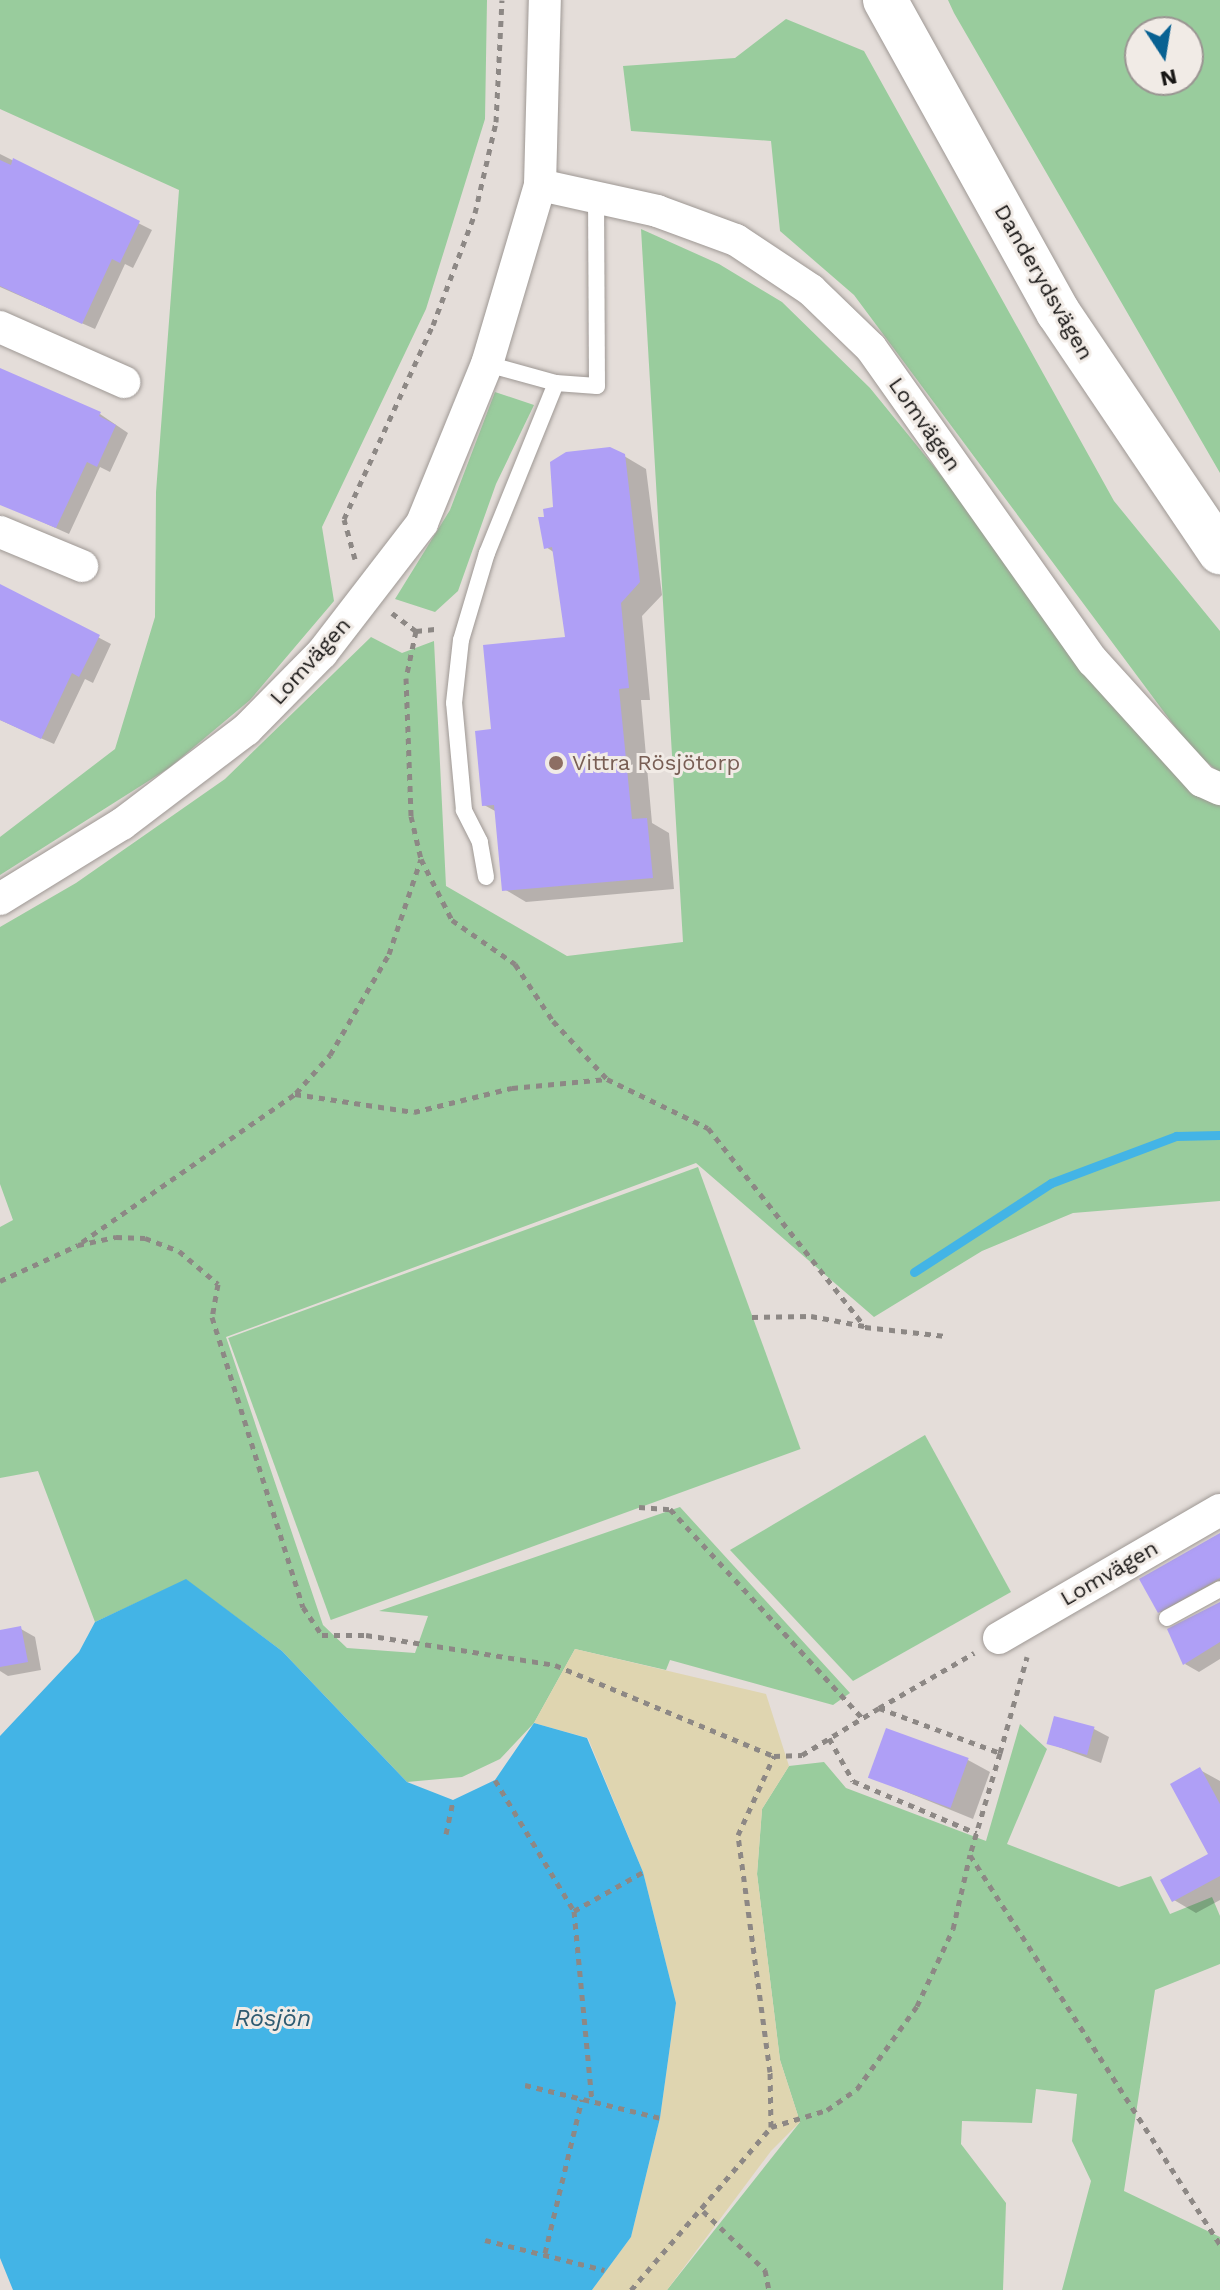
<!DOCTYPE html>
<meta charset="utf-8">
<style>
body{margin:0}
#map{position:relative;width:1220px;height:2290px;overflow:hidden;background:#e4ddd9;font-family:"Work Sans",sans-serif}
div>[style]{position:absolute}
.green>*{inset:0;background:#99cc9d;transform-origin:0 0}
.sand>*{inset:0;background:#dfd5b0}
.water>*{inset:0;background:#43b4e6}
.shadow>*{inset:0;background:#0003}
.stream>*{height:9px;margin:-4.5px;padding:0 4.5px;transform-origin:4.5px;border-radius:4.5px;background:#43b4e6}
.building>*{inset:0;background:#af9ff6;transform-origin:0 0}
.path>*{height:5px;margin-top:-2.5px;transform-origin:0;background:repeating-linear-gradient(90deg,#8d8885 0 6px,transparent 0 12px)}
.roads{filter:drop-shadow(0 0 2px #9e9894) drop-shadow(0 0 2px #9e9894)}
.service>*{height:16px;margin:-8px;padding:0 8px;transform-origin:8px;border-radius:8px;background:#fff}
.minor>*{height:32px;margin:-16px;padding:0 16px;transform-origin:16px;border-radius:16px;background:#fff}
.secondary>*{height:44px;margin:-22px;padding:0 22px;transform-origin:22px;border-radius:22px;background:#fff}
.dots>*{width:22px;height:22px;translate:-50% -50%;box-sizing:border-box;border:4px solid #f1ebe6;border-radius:50%}
span{translate:-50% -50%;white-space:nowrap;text-align:center;line-height:1.15;-webkit-text-stroke:6px #f1ebe6;paint-order:stroke}
.street-label{font-size:22px;color:#171514}
.education-label{font-size:22px;color:#785e54}
.left{translate:0 -50%;text-align:left}
.water-label{font-size:24px;color:#2e5b71;font-style:italic}
.north{position:absolute;left:1124px;top:16px;width:80px;height:80px;box-sizing:border-box;background:#f1ebe6;border:2px solid #9a9592;border-radius:50%;rotate:168deg;font-size:22px;font-weight:700;line-height:32px;text-align:center;color:#171514}
.north::after{content:'';display:block;margin:auto;width:28px;height:36px;background:#086192;clip-path:polygon(50% 0,100% 100%,50% 72%,0 100%)}
</style>
<div id="map">
<div class="green">
<i style="clip-path:polygon(0 0,487px 0,485px 119px,426px 309px,322px 527px,334px 601px,250px 700px,169px 768px,0 875px,0 837px,115px 749px,155px 617px,156px 492px,179px 190px,0 109px)"></i>
<i style="clip-path:polygon(evenodd,948px 0,1220px 0,1220px 473px,954px 13px,948px 0,1140px 32px,1188px 32px,1188px 80px,1140px 80px,1140px 32px)"></i>
<i style="clip-path:polygon(786px 19px,864px 51px,1114px 501px,1220px 631px,1220px 773px,1193px 751px,854px 295px,780px 231px,771px 141px,631px 131px,623px 66px,735px 58px)"></i>
<i style="clip-path:polygon(641px 229px,719px 264px,782px 302px,870px 388px,1200px 793px,1220px 801px,1220px 1201px,1073px 1213px,982px 1251px,874px 1317px,696px 1163px,226px 1337px,323px 1625px,347px 1648px,415px 1653px,428px 1616px,379px 1611px,680px 1507px,850px 1693px,833px 1705px,670px 1660px,666px 1670px,575px 1649px,534px 1723px,500px 1759px,462px 1777px,407px 1782px,282px 1651px,186px 1580px,95px 1622px,38px 1471px,0 1478px,0 1227px,13px 1220px,0 1184px,0 927px,76px 883px,225px 779px,371px 637px,402px 653px,434px 641px,446px 886px,567px 956px,683px 942px)"></i>
<i style="clip-path:polygon(495px 392px,534px 405px,496px 484px,458px 591px,435px 612px,395px 599px,450px 510px)"></i>
<i style="left:698px;top:1167px;width:300px;height:500px;rotate:70deg"></i>
<i style="clip-path:polygon(925px 1435px,1011px 1592px,853px 1681px,730px 1550px)"></i>
<i style="clip-path:polygon(1020px 1724px,1047px 1749px,1007px 1844px,1119px 1887px,1151px 1876px,1170px 1914px,1212px 1897px,1220px 1916px,1220px 1964px,1155px 1990px,1124px 2191px,1220px 2237px,1220px 2290px,1062px 2290px,1091px 2181px,1072px 2141px,1077px 2094px,1036px 2089px,1032px 2123px,962px 2121px,961px 2144px,1006px 2203px,1003px 2290px,667px 2290px,800px 2122px,780px 2060px,757px 1874px,762px 1809px,789px 1766px,824px 1762px,846px 1788px,986px 1841px)"></i>
</div>
<div class="sand">
<i style="clip-path:polygon(575px 1649px,766px 1694px,789px 1766px,762px 1809px,757px 1874px,780px 2060px,800px 2122px,771px 2151px,667px 2290px,592px 2290px,631px 2237px,660px 2118px,676px 2003px,643px 1872px,588px 1738px,534px 1723px)"></i>
</div>
<div class="water">
<i style="clip-path:polygon(186px 1579px,282px 1651px,407px 1782px,453px 1800px,495px 1780px,534px 1723px,587px 1738px,643px 1872px,676px 2003px,660px 2118px,631px 2237px,592px 2290px,13px 2290px,0 2258px,0 1736px,79px 1652px,95px 1622px)"></i>
</div>
<div class="shadow">
<i style="clip-path:polygon(0 154px,152px 230px,133px 268px,125px 264px,95px 329px,0 287px)"></i>
<i style="clip-path:polygon(0 369px,100px 414px,128px 433px,110px 472px,100px 467px,69px 534px,0 503px)"></i>
<i style="clip-path:polygon(624px 456px,646px 469px,662px 595px,642px 616px,650px 700px,641px 700px,652px 823px,669px 833px,674px 889px,526px 902px,504px 889px,497px 812px,484px 805px,493px 731px,568px 639px,555px 553px,546px 547px,546px 518px)"></i>
<i style="clip-path:polygon(0 586px,111px 644px,93px 683px,85px 679px,54px 744px,0 720px)"></i>
<i style="clip-path:polygon(1220px 1535px,1220px 1593px,1174px 1620px,1159px 1611px)"></i>
<i style="clip-path:polygon(1220px 1604px,1220px 1659px,1199px 1672px,1185px 1664px)"></i>
<i style="clip-path:polygon(21px 1629px,35px 1637px,41px 1670px,8px 1676px,0 1671px,0 1632px)"></i>
<i style="clip-path:polygon(1094px 1729px,1109px 1737px,1101px 1763px,1048px 1743px)"></i>
<i style="clip-path:polygon(968px 1760px,990px 1772px,973px 1819px,870px 1777px)"></i>
<i style="clip-path:polygon(1200px 1770px,1220px 1781px,1220px 1900px,1196px 1913px,1174px 1900px,1211px 1854px)"></i>
</div>
<div class="stream">
<i style="left:914px;top:1272px;width:163px;rotate:-33deg"></i>
<i style="left:1051px;top:1183px;width:134px;rotate:-20.6deg"></i>
<i style="left:1176px;top:1136px;width:44px;rotate:-1.3deg"></i>
</div>
<div class="building">
<i style="clip-path:polygon(13px 158px,140px 221px,120px 263px,112px 259px,82px 324px,0 286px,0 160px,11px 165px)"></i>
<i style="clip-path:polygon(0 368px,101px 412px,99px 416px,116px 425px,97px 467px,87px 462px,56px 528px,0 505px)"></i>
<i style="clip-path:polygon(610px 447px,625px 454px,640px 582px,621px 603px,629px 688px,619px 689px,632px 819px,647px 818px,653px 878px,502px 891px,494px 805px,482px 806px,475px 731px,491px 729px,483px 645px,565px 637px,552px 547px,544px 549px,538px 517px,544px 517px,543px 509px,553px 507px,550px 462px,566px 452px)"></i>
<i style="clip-path:polygon(0 584px,100px 635px,79px 677px,72px 673px,41px 739px,0 720px)"></i>
<i style="clip-path:polygon(1220px 1533px,1220px 1578px,1158px 1613px,1139px 1579px)"></i>
<i style="clip-path:polygon(1220px 1602px,1220px 1642px,1183px 1665px,1167px 1629px)"></i>
<i style="clip-path:polygon(21px 1626px,28px 1662px,0 1667px,0 1630px)"></i>
<i style="left:1054px;top:1716px;width:42px;height:29px;rotate:15deg"></i>
<i style="left:886px;top:1728px;width:88px;height:53px;rotate:20deg"></i>
<i style="clip-path:polygon(1200px 1767px,1220px 1804px,1220px 1876px,1172px 1902px,1160px 1880px,1208px 1854px,1170px 1784px)"></i>
</div>
<div class="path">
<i style="left:355px;top:559px;width:41px;rotate:-105.4deg"></i>
<i style="left:344px;top:519px;width:213px;rotate:-65.4deg"></i>
<i style="left:433px;top:325px;width:120px;rotate:-69.4deg"></i>
<i style="left:475px;top:213px;width:93px;rotate:-77deg"></i>
<i style="left:496px;top:122px;width:122px;rotate:-87.2deg"></i>
<i style="left:392px;top:613px;width:30px;rotate:37deg"></i>
<i style="left:416px;top:631px;width:48px;rotate:102deg"></i>
<i style="left:406px;top:678px;width:138px;rotate:87.9deg"></i>
<i style="left:411px;top:816px;width:44px;rotate:76.9deg"></i>
<i style="left:421px;top:859px;width:68px;rotate:63.1deg"></i>
<i style="left:452px;top:920px;width:77px;rotate:34.9deg"></i>
<i style="left:515px;top:964px;width:69px;rotate:56.3deg"></i>
<i style="left:553px;top:1021px;width:79px;rotate:47deg"></i>
<i style="left:607px;top:1079px;width:112px;rotate:25.9deg"></i>
<i style="left:708px;top:1128px;width:253px;rotate:51.7deg"></i>
<i style="left:865px;top:1327px;width:81px;rotate:6.4deg"></i>
<i style="left:416px;top:631px;width:19px;rotate:-6deg"></i>
<i style="left:296px;top:1093px;width:51px;rotate:-48.2deg"></i>
<i style="left:330px;top:1055px;width:117px;rotate:-59.7deg"></i>
<i style="left:389px;top:954px;width:100px;rotate:-71.4deg"></i>
<i style="left:82px;top:1242px;width:259px;rotate:-34.8deg"></i>
<i style="left:295px;top:1094px;width:120px;rotate:8.6deg"></i>
<i style="left:414px;top:1112px;width:101px;rotate:-13.8deg"></i>
<i style="left:512px;top:1088px;width:95px;rotate:-5.4deg"></i>
<i style="left:0;top:1281px;width:86px;rotate:-24.8deg"></i>
<i style="left:78px;top:1245px;width:39px;rotate:-12deg"></i>
<i style="left:116px;top:1237px;width:29px;rotate:2deg"></i>
<i style="left:145px;top:1238px;width:36px;rotate:21deg"></i>
<i style="left:179px;top:1251px;width:51px;rotate:40.2deg"></i>
<i style="left:218px;top:1284px;width:34px;rotate:100deg"></i>
<i style="left:212px;top:1317px;width:304px;rotate:72.6deg"></i>
<i style="left:303px;top:1607px;width:34px;rotate:56deg"></i>
<i style="left:322px;top:1635px;width:44px"></i>
<i style="left:366px;top:1635px;width:191px;rotate:9deg"></i>
<i style="left:555px;top:1665px;width:237px;rotate:22.6deg"></i>
<i style="left:774px;top:1756px;width:28px;rotate:-2deg"></i>
<i style="left:802px;top:1755px;width:90px;rotate:-31.4deg"></i>
<i style="left:879px;top:1708px;width:129px;rotate:20.4deg"></i>
<i style="left:1000px;top:1753px;width:106px;rotate:106.4deg"></i>
<i style="left:970px;top:1855px;width:463px;rotate:57.3deg"></i>
<i style="left:752px;top:1317px;width:59px;rotate:-1deg"></i>
<i style="left:811px;top:1316px;width:54px;rotate:10.7deg"></i>
<i style="left:639px;top:1507px;width:31px;rotate:4deg"></i>
<i style="left:670px;top:1509px;width:284px;rotate:47.4deg"></i>
<i style="left:879px;top:1708px;width:110px;rotate:-30.1deg"></i>
<i style="left:829px;top:1738px;width:49px;rotate:60.8deg"></i>
<i style="left:853px;top:1781px;width:134px;rotate:22.9deg"></i>
<i style="left:1000px;top:1753px;width:100px;rotate:-74.3deg"></i>
<i style="left:495px;top:1780px;width:153px;rotate:58.9deg"></i>
<i style="left:574px;top:1911px;width:191px;rotate:84.6deg"></i>
<i style="left:446px;top:1834px;width:35px;rotate:-78deg"></i>
<i style="left:574px;top:1911px;width:79px;rotate:-29.5deg"></i>
<i style="left:525px;top:2085px;width:139px;rotate:13.7deg"></i>
<i style="left:771px;top:2127px;width:59px;rotate:-16.9deg"></i>
<i style="left:827px;top:2110px;width:37px;rotate:-35deg"></i>
<i style="left:857px;top:2089px;width:102px;rotate:-54.1deg"></i>
<i style="left:917px;top:2006px;width:85px;rotate:-64.9deg"></i>
<i style="left:953px;top:1929px;width:76px;rotate:-77.1deg"></i>
<i style="left:703px;top:2211px;width:86px;rotate:43.6deg"></i>
<i style="left:765px;top:2270px;width:20px;rotate:79deg"></i>
<i style="left:485px;top:2240px;width:123px;rotate:14.1deg"></i>
<i style="left:545px;top:2253px;width:158px;rotate:-76.5deg"></i>
<i style="left:631px;top:2290px;width:215px;rotate:-49.3deg"></i>
<i style="left:771px;top:2127px;width:55px;rotate:-91deg"></i>
<i style="left:770px;top:2072px;width:239px;rotate:-97.7deg"></i>
<i style="left:738px;top:1835px;width:87px;rotate:-65.5deg"></i>
</div>
<div class="roads">
<div class="service">
<i style="left:487px;top:364px;width:72px;rotate:15.4deg"></i>
<i style="left:556px;top:383px;width:41px;rotate:4.2deg"></i>
<i style="left:597px;top:386px;width:192px;rotate:-90.3deg"></i>
<i style="left:486px;top:877px;width:36px;rotate:-100deg"></i>
<i style="left:480px;top:842px;width:36px;rotate:-117deg"></i>
<i style="left:464px;top:810px;width:107px;rotate:-95.3deg"></i>
<i style="left:454px;top:703px;width:63px;rotate:-83.7deg"></i>
<i style="left:461px;top:640px;width:91px;rotate:-73.4deg"></i>
<i style="left:487px;top:553px;width:183px;rotate:-67.9deg"></i>
<i style="left:1167px;top:1618px;width:60px;rotate:-28.7deg"></i>
</div>
<div class="minor">
<i style="left:540px;top:185px;width:120px;rotate:12.5deg"></i>
<i style="left:657px;top:211px;width:84px;rotate:20.2deg"></i>
<i style="left:736px;top:240px;width:90px;rotate:33.7deg"></i>
<i style="left:811px;top:290px;width:83px;rotate:44deg"></i>
<i style="left:871px;top:348px;width:384px;rotate:54.7deg"></i>
<i style="left:1093px;top:661px;width:162px;rotate:47.8deg"></i>
<i style="left:1202px;top:781px;width:20px;rotate:24deg"></i>
<i style="left:0;top:327px;width:136px;rotate:23.9deg"></i>
<i style="left:0;top:532px;width:89px;rotate:22.5deg"></i>
<i style="left:0;top:899px;width:143px;rotate:-31.6deg"></i>
<i style="left:122px;top:824px;width:156px;rotate:-37.2deg"></i>
<i style="left:246px;top:730px;width:108px;rotate:-45.4deg"></i>
<i style="left:322px;top:653px;width:164px;rotate:-52.4deg"></i>
<i style="left:422px;top:523px;width:172px;rotate:-67.8deg"></i>
<i style="left:487px;top:364px;width:187px;rotate:-73.5deg"></i>
<i style="left:540px;top:185px;width:185px;rotate:-88.5deg"></i>
<i style="left:999px;top:1638px;width:255px;rotate:-30.1deg"></i>
</div>
<div class="secondary">
<i style="left:885px;top:0;width:357px;rotate:61deg"></i>
<i style="left:1058px;top:312px;width:290px;rotate:56deg"></i>
</div>
</div>
<div class="dots">
<i style="left:556px;top:763px;background:#8d6e63"></i>
</div>
<div class="street-label">
<span style="left:1044px;top:282px;rotate:60deg">Danderydsvägen</span>
<span style="left:925px;top:424px;rotate:55deg">Lomvägen</span>
<span style="left:310px;top:661px;rotate:-48deg">Lomvägen</span>
<span style="left:1109px;top:1573px;rotate:-30deg">Lomvägen</span>
</div>
<div class="education-label">
<span class="left" style="left:572px;top:763px">Vittra Rösjötorp</span>
</div>
<div class="water-label">
<span style="left:273px;top:2019px">Rösjön</span>
</div>
<div class="north">N</div>
</div>
